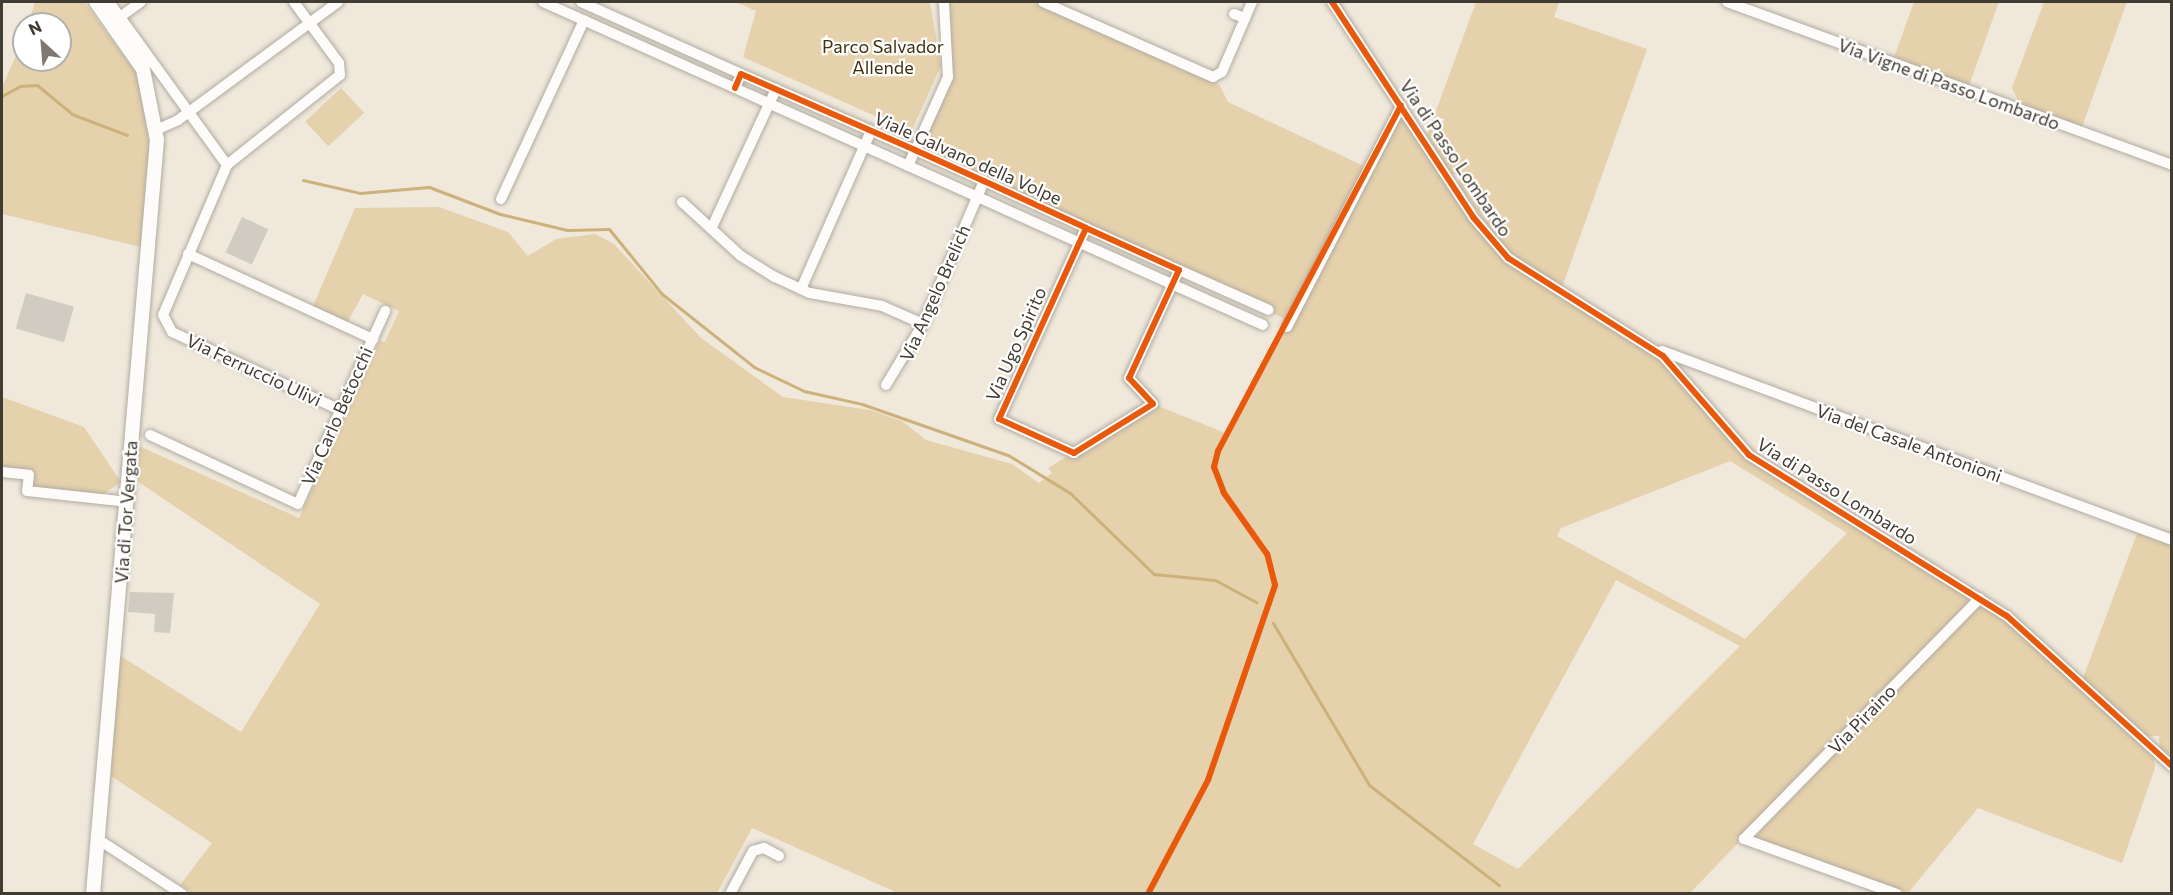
<!DOCTYPE html>
<style>
body{margin:0}
#map{position:relative;width:2173px;height:895px;overflow:hidden;background:#efe8db;font-family:Commissioner,sans-serif}
div>[style]{position:absolute}
.green>*{inset:0;background:#e5d1ab;transform-origin:0 0}
.stream>*{height:3px;margin:-1.5px;padding:0 1.5px;transform-origin:1.5px;border-radius:1.5px;background:#cdb17a}
.building>*{inset:0;background:#d1ccc2;transform-origin:0 0}
.roads{filter:drop-shadow(0 0 2px #b0aba1) drop-shadow(0 0 2px #b0aba1)}
.minor>*{height:10px;margin:-5px;padding:0 5px;transform-origin:5px;border-radius:5px;background:#fdfcfa}
.major>*{height:14px;margin:-7px;padding:0 7px;transform-origin:7px;border-radius:7px;background:#fdfcfa}
.cycleway>*{height:6px;margin:-3px;padding:0 3px;transform-origin:3px;border-radius:3px;background:#e8590c}
span{translate:-50% -50%;white-space:nowrap;text-align:center;line-height:1.15;-webkit-text-stroke:4.5px #fff;paint-order:stroke}
.park-label{font-size:18px;color:#413111}
.street-label{font-size:18px;color:#413c33}
.frame{position:absolute;inset:0;border:3px solid #413c33;pointer-events:none}
.north{position:absolute;left:12px;top:12px;width:60px;height:60px;box-sizing:border-box;background:#fff;border:2px solid #b3b1ad;border-radius:50%;rotate:334deg;font-size:16px;font-weight:700;line-height:24px;text-align:center;color:#413c33}
.north::after{content:'';display:block;margin:auto;width:21px;height:27px;background:#7e786e;clip-path:polygon(50% 0,100% 100%,50% 72%,0 100%)}
</style>
<div id="map">
<div class="green">
<i style="clip-path:polygon(35px 2px,84px 2px,138px 75px,150px 149px,141px 247px,2px 214px,2px 87px,24px 37px,24px 60px,60px 60px,60px 24px,28px 24px)"></i>
<i style="clip-path:polygon(736px 2px,930px 2px,941px 66px,911px 132px,743px 57px,756px 11px)"></i>
<i style="clip-path:polygon(evenodd,945px 2px,1037px 2px,1219px 84px,1228px 102px,1372px 170px,1401px 117px,1496px 253px,1657px 356px,1739px 452px,1966px 594px,1968px 604px,1690px 893px,898px 893px,752px 828px,717px 893px,193px 893px,180px 885px,212px 843px,111px 776px,119px 655px,241px 732px,320px 604px,137px 481px,139px 446px,299px 518px,380px 341px,385px 342px,399px 311px,363px 294px,347px 323px,313px 306px,355px 208px,439px 207px,508px 232px,528px 256px,556px 239px,595px 234px,614px 244px,701px 338px,783px 397px,870px 410px,902px 421px,926px 440px,1012px 464px,1039px 483px,1052px 473px,1048px 468px,1153px 404px,1228px 434px,1290px 321px,915px 150px,948px 77px,945px 2px,1730px 461px,1847px 533px,1745px 639px,1557px 536px,1561px 528px,1730px 461px,945px 2px,1616px 580px,1740px 646px,1518px 869px,1473px 844px,1616px 580px)"></i>
<i style="clip-path:polygon(1476px 2px,1559px 2px,1554px 17px,1647px 49px,1562px 287px,1505px 249px,1458px 184px,1461px 172px,1451px 175px,1427px 135px)"></i>
<i style="clip-path:polygon(1914px 2px,1999px 2px,1967px 91px,1892px 63px)"></i>
<i style="clip-path:polygon(2044px 2px,2127px 2px,2080px 132px,2023px 111px,2012px 88px)"></i>
<i style="left:341px;top:88px;width:34px;height:49px;rotate:47deg"></i>
<i style="clip-path:polygon(2px 397px,84px 427px,121px 482px,102px 495px,27px 491px,28px 475px,2px 472px)"></i>
<i style="clip-path:polygon(2138px 531px,2171px 544px,2171px 758px,2160px 748px,2159px 736px,2148px 736px,2083px 678px)"></i>
<i style="clip-path:polygon(1979px 603px,2015px 627px,2154px 755px,2155px 768px,2122px 863px,1978px 808px,1908px 893px,1754px 838px)"></i>
</div>
<div class="stream">
<i style="left:2px;top:96px;width:21px;rotate:-29deg"></i>
<i style="left:20px;top:86px;width:17px;rotate:-3deg"></i>
<i style="left:37px;top:85px;width:45px;rotate:39.6deg"></i>
<i style="left:72px;top:114px;width:59px;rotate:20.9deg"></i>
<i style="left:303px;top:180px;width:58px;rotate:12.8deg"></i>
<i style="left:360px;top:193px;width:69px;rotate:-5deg"></i>
<i style="left:429px;top:187px;width:76px;rotate:20.8deg"></i>
<i style="left:500px;top:214px;width:69px;rotate:13.4deg"></i>
<i style="left:567px;top:230px;width:42px;rotate:-1.4deg"></i>
<i style="left:609px;top:229px;width:84px;rotate:50.8deg"></i>
<i style="left:662px;top:294px;width:117px;rotate:38.4deg"></i>
<i style="left:754px;top:367px;width:55px;rotate:25.6deg"></i>
<i style="left:804px;top:391px;width:59px;rotate:12.6deg"></i>
<i style="left:862px;top:404px;width:155px;rotate:19.3deg"></i>
<i style="left:1008px;top:455px;width:73px;rotate:31.5deg"></i>
<i style="left:1070px;top:493px;width:117px;rotate:44deg"></i>
<i style="left:1154px;top:574px;width:61px;rotate:5.6deg"></i>
<i style="left:1215px;top:580px;width:47px;rotate:28.2deg"></i>
<i style="left:1273px;top:623px;width:188px;rotate:59.3deg"></i>
<i style="left:1369px;top:785px;width:164px;rotate:37.6deg"></i>
</div>
<div class="building">
<i style="left:242px;top:217px;width:29px;height:39px;rotate:25deg"></i>
<i style="left:26px;top:293px;width:50px;height:37px;rotate:16deg"></i>
<i style="clip-path:polygon(130px 592px,174px 593px,170px 633px,154px 632px,155px 614px,128px 612px)"></i>
</div>
<div class="roads">
<div class="minor">
<i style="left:109px;top:2px;width:201px;rotate:54.1deg"></i>
<i style="left:294px;top:2px;width:76px;rotate:53.6deg"></i>
<i style="left:339px;top:63px;width:12px;rotate:85deg"></i>
<i style="left:340px;top:75px;width:144px;rotate:141.5deg"></i>
<i style="left:227px;top:165px;width:163px;rotate:113.1deg"></i>
<i style="left:163px;top:315px;width:19px;rotate:62deg"></i>
<i style="left:172px;top:332px;width:185px;rotate:24.9deg"></i>
<i style="left:543px;top:2px;width:789px;rotate:24.16deg"></i>
<i style="left:581px;top:2px;width:175px;rotate:24.2deg"></i>
<i style="left:1043px;top:2px;width:186px;rotate:23.8deg"></i>
<i style="left:1213px;top:77px;width:10px;rotate:-29deg"></i>
<i style="left:1222px;top:72px;width:76px;rotate:-66.8deg"></i>
<i style="left:1332px;top:2px;width:257px;rotate:56.7deg"></i>
<i style="left:1473px;top:217px;width:54px;rotate:49.5deg"></i>
<i style="left:1508px;top:258px;width:183px;rotate:32.3deg"></i>
<i style="left:1663px;top:356px;width:131px;rotate:49deg"></i>
<i style="left:1749px;top:455px;width:304px;rotate:32deg"></i>
<i style="left:2007px;top:616px;width:223px;rotate:42.3deg"></i>
<i style="left:1727px;top:2px;width:474px;rotate:20.1deg"></i>
<i style="left:1234px;top:14px;width:12px;rotate:20deg"></i>
<i style="left:120px;top:17px;width:26px;rotate:-36deg"></i>
<i style="left:735px;top:88px;width:15px;rotate:-67deg"></i>
<i style="left:741px;top:74px;width:190px;rotate:23.6deg"></i>
<i style="left:915px;top:150px;width:76px;rotate:24.2deg"></i>
<i style="left:984px;top:181px;width:112px;rotate:24.7deg"></i>
<i style="left:1086px;top:228px;width:102px;rotate:24.3deg"></i>
<i style="left:1179px;top:270px;width:119px;rotate:114.8deg"></i>
<i style="left:1129px;top:378px;width:35px;rotate:47deg"></i>
<i style="left:1153px;top:404px;width:93px;rotate:148.2deg"></i>
<i style="left:1074px;top:453px;width:82px;rotate:-155.6deg"></i>
<i style="left:999px;top:419px;width:210px;rotate:-65.5deg"></i>
<i style="left:156px;top:130px;width:24px;rotate:-24deg"></i>
<i style="left:178px;top:120px;width:199px;rotate:-36.4deg"></i>
<i style="left:908px;top:166px;width:98px;rotate:-65.8deg"></i>
<i style="left:948px;top:77px;width:75px;rotate:-93.1deg"></i>
<i style="left:501px;top:199px;width:197px;rotate:-65.1deg"></i>
<i style="left:682px;top:202px;width:80px;rotate:42.5deg"></i>
<i style="left:741px;top:256px;width:40px;rotate:32deg"></i>
<i style="left:775px;top:277px;width:38px;rotate:25deg"></i>
<i style="left:810px;top:293px;width:73px;rotate:10.2deg"></i>
<i style="left:882px;top:306px;width:45px;rotate:23.7deg"></i>
<i style="left:712px;top:227px;width:152px;rotate:-65.1deg"></i>
<i style="left:188px;top:254px;width:204px;rotate:24.7deg"></i>
<i style="left:1179px;top:270px;width:98px;rotate:24deg"></i>
<i style="left:801px;top:289px;width:173px;rotate:-66.1deg"></i>
<i style="left:1287px;top:327px;width:249px;rotate:-62.7deg"></i>
<i style="left:1662px;top:351px;width:544px;rotate:20.33deg"></i>
<i style="left:886px;top:385px;width:71px;rotate:-58.8deg"></i>
<i style="left:923px;top:324px;width:155px;rotate:-66.9deg"></i>
<i style="left:150px;top:435px;width:163px;rotate:25deg"></i>
<i style="left:298px;top:504px;width:212px;rotate:-65.7deg"></i>
<i style="left:2px;top:472px;width:27px;rotate:6deg"></i>
<i style="left:29px;top:475px;width:16px;rotate:97deg"></i>
<i style="left:27px;top:491px;width:102px;rotate:6.2deg"></i>
<i style="left:96px;top:838px;width:103px;rotate:33.1deg"></i>
<i style="left:730px;top:894px;width:49px;rotate:-61.9deg"></i>
<i style="left:753px;top:851px;width:11px;rotate:-15deg"></i>
<i style="left:764px;top:848px;width:17px;rotate:28deg"></i>
<i style="left:1897px;top:894px;width:163px;rotate:-160.2deg"></i>
<i style="left:1744px;top:839px;width:337px;rotate:-45.6deg"></i>
</div>
<div class="major">
<i style="left:93px;top:894px;width:757px;rotate:-85.15deg"></i>
<i style="left:157px;top:140px;width:72px;rotate:-101.2deg"></i>
<i style="left:143px;top:69px;width:82px;rotate:-125deg"></i>
</div>
</div>
<div class="cycleway">
<i style="left:1332px;top:2px;width:257px;rotate:56.7deg"></i>
<i style="left:1473px;top:217px;width:54px;rotate:49.5deg"></i>
<i style="left:1508px;top:258px;width:183px;rotate:32.3deg"></i>
<i style="left:1663px;top:356px;width:131px;rotate:49deg"></i>
<i style="left:1749px;top:455px;width:304px;rotate:32deg"></i>
<i style="left:2007px;top:616px;width:223px;rotate:42.3deg"></i>
<i style="left:735px;top:88px;width:15px;rotate:-67deg"></i>
<i style="left:741px;top:74px;width:190px;rotate:23.6deg"></i>
<i style="left:915px;top:150px;width:76px;rotate:24.2deg"></i>
<i style="left:984px;top:181px;width:112px;rotate:24.7deg"></i>
<i style="left:1086px;top:228px;width:102px;rotate:24.3deg"></i>
<i style="left:1179px;top:270px;width:119px;rotate:114.8deg"></i>
<i style="left:1129px;top:378px;width:35px;rotate:47deg"></i>
<i style="left:1153px;top:404px;width:93px;rotate:148.2deg"></i>
<i style="left:1074px;top:453px;width:82px;rotate:-155.6deg"></i>
<i style="left:999px;top:419px;width:210px;rotate:-65.5deg"></i>
<i style="left:1148px;top:894px;width:129px;rotate:-62.2deg"></i>
<i style="left:1208px;top:780px;width:206px;rotate:-71deg"></i>
<i style="left:1275px;top:585px;width:32px;rotate:-104deg"></i>
<i style="left:1267px;top:554px;width:75px;rotate:-125.2deg"></i>
<i style="left:1224px;top:493px;width:28px;rotate:-111deg"></i>
<i style="left:1214px;top:467px;width:16px;rotate:-76deg"></i>
<i style="left:1218px;top:451px;width:391px;rotate:-62.1deg"></i>
</div>
<div class="park-label">
<span style="left:883px;top:57px">Parco Salvador<br>Allende</span>
</div>
<div class="street-label">
<span style="left:1949px;top:84px;rotate:20deg">Via Vigne di Passo Lombardo</span>
<span style="left:968px;top:158px;rotate:24deg">Viale Galvano della Volpe</span>
<span style="left:1456px;top:158px;rotate:56deg">Via di Passo Lombardo</span>
<span style="left:935px;top:293px;rotate:-66deg">Via Angelo Brelich</span>
<span style="left:1016px;top:344px;rotate:-66deg">Via Ugo Spirito</span>
<span style="left:254px;top:370px;rotate:25deg">Via Ferruccio Ulivi</span>
<span style="left:337px;top:416px;rotate:-66deg">Via Carlo Betocchi</span>
<span style="left:1909px;top:443px;rotate:20deg">Via del Casale Antonioni</span>
<span style="left:1837px;top:491px;rotate:32deg">Via di Passo Lombardo</span>
<span style="left:126px;top:512px;rotate:-86deg">Via di Tor Vergata</span>
<span style="left:1862px;top:719px;rotate:-46deg">Via Piraino</span>
</div>
<div class="frame"></div>
<div class="north">N</div>
</div>
